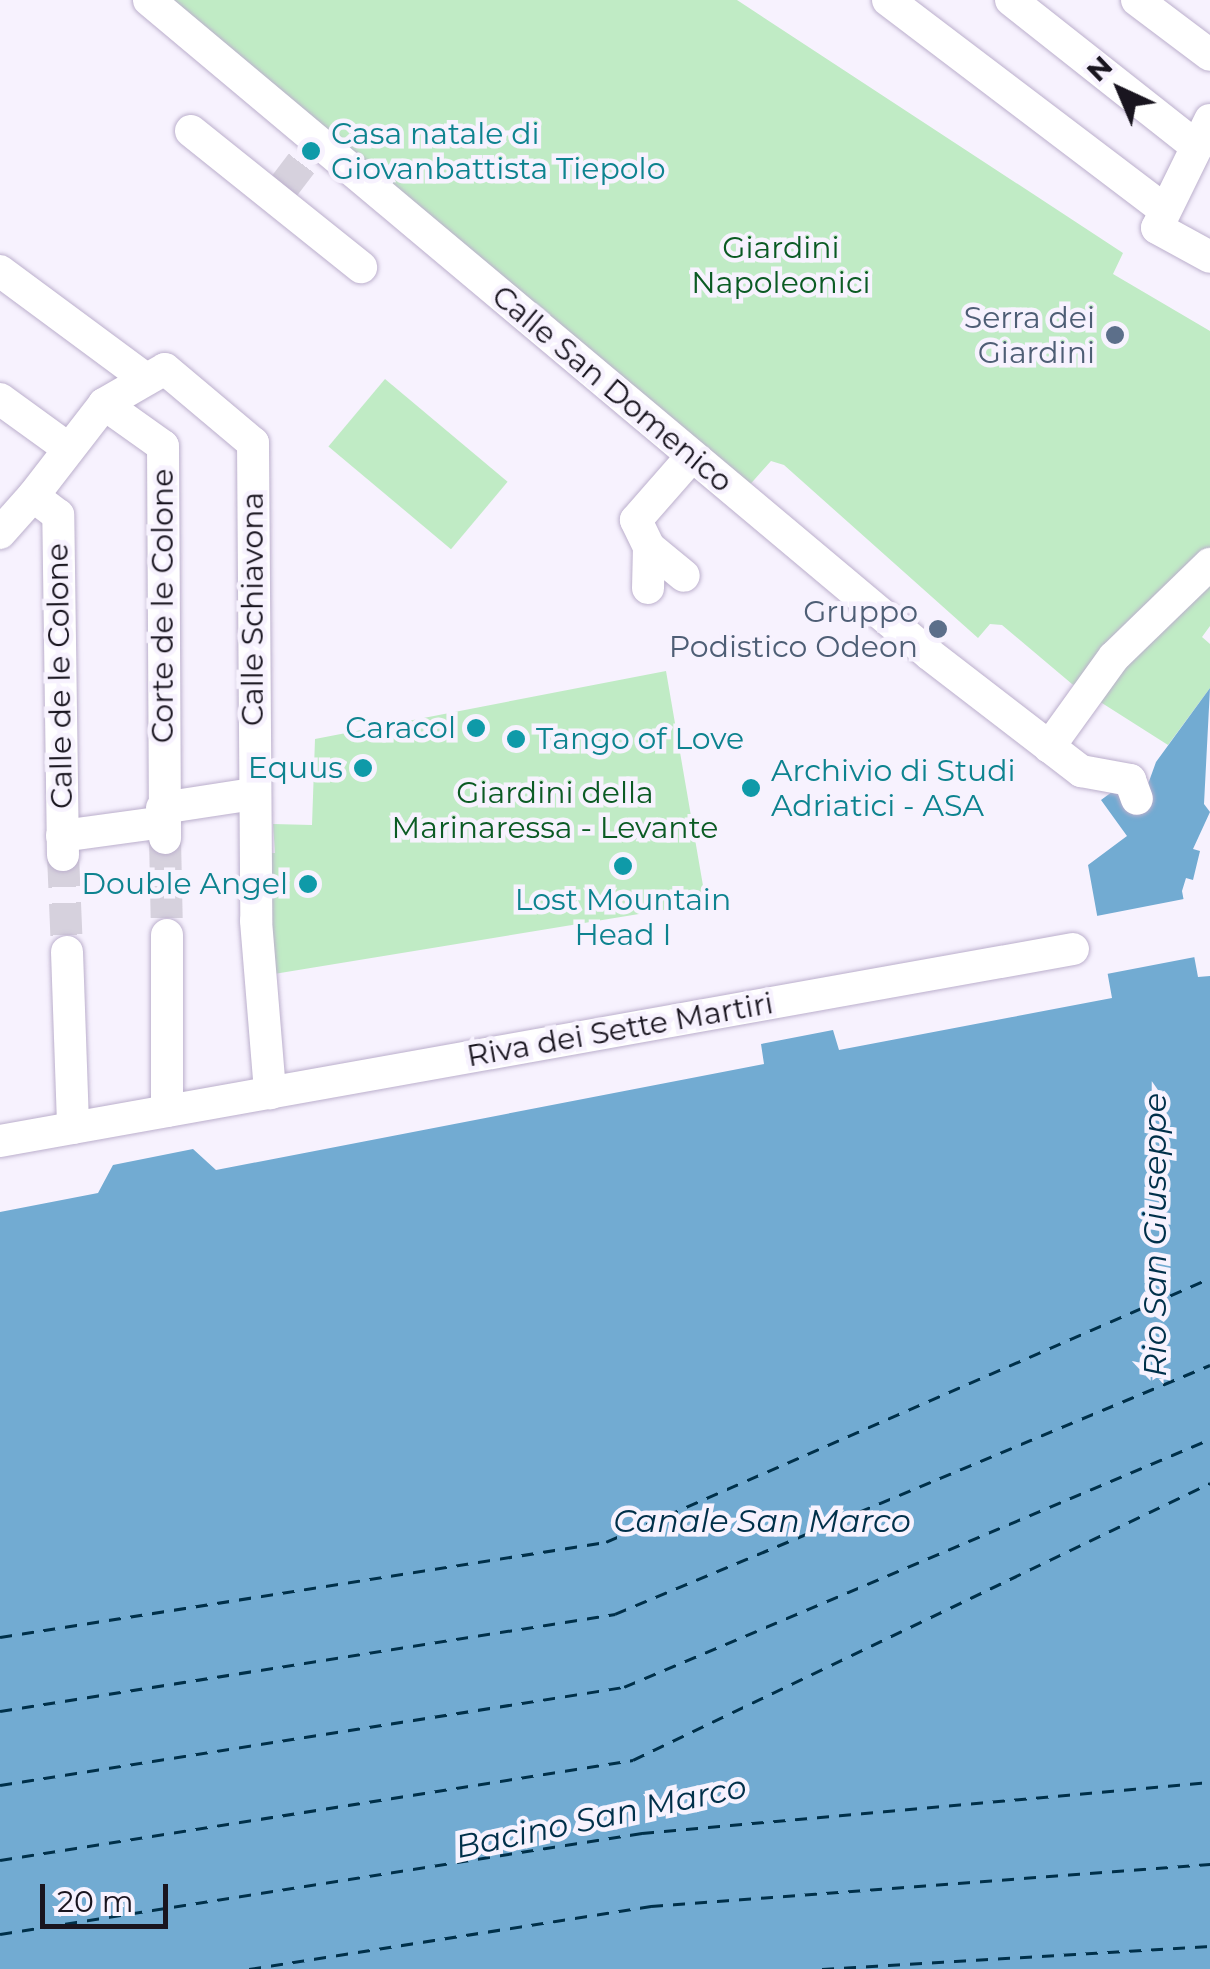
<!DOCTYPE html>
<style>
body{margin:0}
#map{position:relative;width:1210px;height:1969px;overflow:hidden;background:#f7f2fe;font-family:Montserrat,sans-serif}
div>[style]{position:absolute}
.green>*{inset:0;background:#c0ebc5;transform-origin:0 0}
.water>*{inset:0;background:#72abd2}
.pier>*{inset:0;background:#f7f2fe;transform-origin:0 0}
.ferry>*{height:2.5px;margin-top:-1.25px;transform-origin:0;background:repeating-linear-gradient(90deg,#00304a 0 12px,transparent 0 22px)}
.pedestrian-tunnel>*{height:32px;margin-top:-16px;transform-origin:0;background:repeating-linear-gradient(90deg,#d6d1dd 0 32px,transparent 0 48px)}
.roads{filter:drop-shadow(0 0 2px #bbafcc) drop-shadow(0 0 2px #bbafcc)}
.pedestrian>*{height:32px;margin:-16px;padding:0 16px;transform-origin:16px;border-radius:16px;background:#fff}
.dots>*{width:28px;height:28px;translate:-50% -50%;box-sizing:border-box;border:5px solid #f7f2fe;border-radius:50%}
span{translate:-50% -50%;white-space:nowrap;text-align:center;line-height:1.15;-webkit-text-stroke:9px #f7f2fe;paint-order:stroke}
.culture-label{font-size:30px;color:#0d838f}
.left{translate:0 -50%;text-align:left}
.right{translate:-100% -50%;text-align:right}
.park-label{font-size:30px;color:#0b5b24}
.service-label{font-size:30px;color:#4e5e75}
.street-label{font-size:30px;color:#19151f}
.water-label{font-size:32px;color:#00304a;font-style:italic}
.north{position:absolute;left:1070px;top:40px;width:100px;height:100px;-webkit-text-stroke:8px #f7f2fe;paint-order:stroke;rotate:316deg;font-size:28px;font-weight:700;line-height:40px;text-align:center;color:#19151f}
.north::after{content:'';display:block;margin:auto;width:35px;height:45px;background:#19151f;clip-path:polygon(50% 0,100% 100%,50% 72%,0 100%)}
.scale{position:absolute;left:40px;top:1884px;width:128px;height:45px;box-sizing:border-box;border:5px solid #19151f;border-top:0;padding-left:12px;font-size:30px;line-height:35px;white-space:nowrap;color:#19151f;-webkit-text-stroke:8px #f7f2fe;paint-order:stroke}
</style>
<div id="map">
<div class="green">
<i style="clip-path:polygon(163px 0,737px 0,1123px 253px,1113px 274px,1210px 331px,1210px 626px,1202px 637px,1210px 644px,1210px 688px,1168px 745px,1072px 684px,1002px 625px,990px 624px,978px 638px,784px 465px,771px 461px,746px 489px)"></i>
<i style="left:385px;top:379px;width:160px;height:88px;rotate:40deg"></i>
<i style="clip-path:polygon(666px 671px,706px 903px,274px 974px,263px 853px,275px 853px,273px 824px,312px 825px,315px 739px)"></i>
</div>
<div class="water">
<i style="clip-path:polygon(1210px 688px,1204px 804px,1210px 812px,1193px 849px,1200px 851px,1193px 880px,1186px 878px,1182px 891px,1198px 977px,1210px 976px,1210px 1969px,0 1969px,0 1212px,98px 1193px,113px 1165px,193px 1149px,216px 1170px,764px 1064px,761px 1044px,833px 1030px,839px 1050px,1112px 998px,1088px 865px,1127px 836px,1101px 800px,1120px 786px,1139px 809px,1156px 762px)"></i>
</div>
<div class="pier">
<i style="left:1189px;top:898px;width:59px;height:98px;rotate:79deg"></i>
</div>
<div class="ferry">
<i style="left:0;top:1637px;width:613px;rotate:-8.91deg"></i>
<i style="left:606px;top:1542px;width:659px;rotate:-23.61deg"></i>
<i style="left:0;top:1711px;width:623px;rotate:-8.96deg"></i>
<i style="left:615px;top:1614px;width:645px;rotate:-22.71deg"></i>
<i style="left:0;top:1785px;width:632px;rotate:-8.93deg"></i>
<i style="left:624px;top:1687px;width:636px;rotate:-22.94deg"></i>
<i style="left:0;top:1860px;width:641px;rotate:-8.98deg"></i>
<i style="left:633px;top:1760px;width:640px;rotate:-25.64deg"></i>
<i style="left:0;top:1934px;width:650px;rotate:-8.94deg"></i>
<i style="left:642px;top:1833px;width:570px;rotate:-5.13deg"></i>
<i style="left:249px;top:1969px;width:407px;rotate:-8.9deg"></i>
<i style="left:651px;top:1906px;width:561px;rotate:-4.3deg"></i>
<i style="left:822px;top:1969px;width:389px;rotate:-3.4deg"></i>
</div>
<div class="pedestrian-tunnel">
<i style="left:282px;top:189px;width:48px;rotate:-52.7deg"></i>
<i style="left:165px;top:838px;width:97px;rotate:88.8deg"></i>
<i style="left:63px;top:855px;width:97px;rotate:87.6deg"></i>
</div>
<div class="roads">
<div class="pedestrian">
<i style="left:149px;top:0;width:1018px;rotate:39.98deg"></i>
<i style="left:929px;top:654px;width:192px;rotate:37.6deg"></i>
<i style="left:1081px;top:771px;width:50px;rotate:10.4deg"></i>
<i style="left:1130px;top:780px;width:20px;rotate:70deg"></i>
<i style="left:888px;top:0;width:345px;rotate:37.2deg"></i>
<i style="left:1011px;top:0;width:237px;rotate:38.3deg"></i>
<i style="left:1137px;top:0;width:91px;rotate:37deg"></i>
<i style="left:1210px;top:120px;width:120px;rotate:116.1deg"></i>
<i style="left:1157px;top:228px;width:60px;rotate:28.7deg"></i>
<i style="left:191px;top:131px;width:218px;rotate:38.7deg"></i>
<i style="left:0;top:271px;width:182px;rotate:36.5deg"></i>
<i style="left:0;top:399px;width:85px;rotate:35.9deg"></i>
<i style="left:104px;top:404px;width:72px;rotate:35.4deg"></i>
<i style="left:163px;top:446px;width:392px;rotate:89.7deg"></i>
<i style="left:0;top:533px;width:50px;rotate:-48.3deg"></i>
<i style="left:649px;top:547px;width:45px;rotate:39.6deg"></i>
<i style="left:648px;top:588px;width:41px;rotate:-88.6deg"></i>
<i style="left:649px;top:547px;width:30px;rotate:-116deg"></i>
<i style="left:636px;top:520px;width:85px;rotate:-48.8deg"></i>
<i style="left:1049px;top:747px;width:111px;rotate:-54.2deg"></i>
<i style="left:1114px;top:657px;width:134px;rotate:-44.1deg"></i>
<i style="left:162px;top:808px;width:93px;rotate:-8.7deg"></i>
<i style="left:62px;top:836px;width:103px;rotate:-7.8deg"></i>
<i style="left:63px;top:855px;width:340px;rotate:-90.8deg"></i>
<i style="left:58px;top:515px;width:31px;rotate:-143deg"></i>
<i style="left:33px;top:496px;width:116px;rotate:-52.3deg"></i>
<i style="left:104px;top:404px;width:70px;rotate:-29.8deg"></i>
<i style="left:165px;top:369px;width:115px;rotate:40.1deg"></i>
<i style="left:253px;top:443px;width:478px;rotate:89.6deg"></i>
<i style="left:256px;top:921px;width:173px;rotate:85.3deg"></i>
<i style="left:167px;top:935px;width:176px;rotate:90deg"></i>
<i style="left:67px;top:952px;width:176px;rotate:88deg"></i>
<i style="left:0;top:1141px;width:1090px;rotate:-10.14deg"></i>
</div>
</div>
<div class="dots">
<i style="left:311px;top:151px;background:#0f9aa8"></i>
<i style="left:1115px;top:335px;background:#5c6f8a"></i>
<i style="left:938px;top:629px;background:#5c6f8a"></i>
<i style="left:476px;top:728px;background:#0f9aa8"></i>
<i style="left:516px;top:739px;background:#0f9aa8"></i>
<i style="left:363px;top:768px;background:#0f9aa8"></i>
<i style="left:751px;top:788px;background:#0f9aa8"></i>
<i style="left:623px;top:866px;background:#0f9aa8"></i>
<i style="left:308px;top:884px;background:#0f9aa8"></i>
</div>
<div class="culture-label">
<span class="left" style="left:331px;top:151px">Casa natale di<br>Giovanbattista Tiepolo</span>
<span class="right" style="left:456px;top:728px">Caracol</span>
<span class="left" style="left:536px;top:739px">Tango of Love</span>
<span class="right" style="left:343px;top:768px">Equus</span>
<span class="left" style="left:771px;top:788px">Archivio di Studi<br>Adriatici - ASA</span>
<span class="right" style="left:288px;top:884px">Double Angel</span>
<span style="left:623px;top:917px">Lost Mountain<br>Head I</span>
</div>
<div class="park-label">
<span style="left:781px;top:265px">Giardini<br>Napoleonici</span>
<span style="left:555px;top:810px">Giardini della<br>Marinaressa - Levante</span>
</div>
<div class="service-label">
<span class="right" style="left:1095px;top:335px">Serra dei<br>Giardini</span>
<span class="right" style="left:918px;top:629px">Gruppo<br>Podistico Odeon</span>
</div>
<div class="street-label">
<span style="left:612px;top:389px;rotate:40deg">Calle San Domenico</span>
<span style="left:163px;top:606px;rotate:-90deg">Corte de le Colone</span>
<span style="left:253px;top:609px;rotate:-90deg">Calle Schiavona</span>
<span style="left:60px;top:676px;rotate:-91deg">Calle de le Colone</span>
<span style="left:620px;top:1030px;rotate:-10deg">Riva dei Sette Martiri</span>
</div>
<div class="water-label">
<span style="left:1155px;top:1235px;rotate:-90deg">Rio San Giuseppe</span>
<span style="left:762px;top:1521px">Canale San Marco</span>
<span style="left:601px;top:1817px;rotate:-12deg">Bacino San Marco</span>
</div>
<div class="north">N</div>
<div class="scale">20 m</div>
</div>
